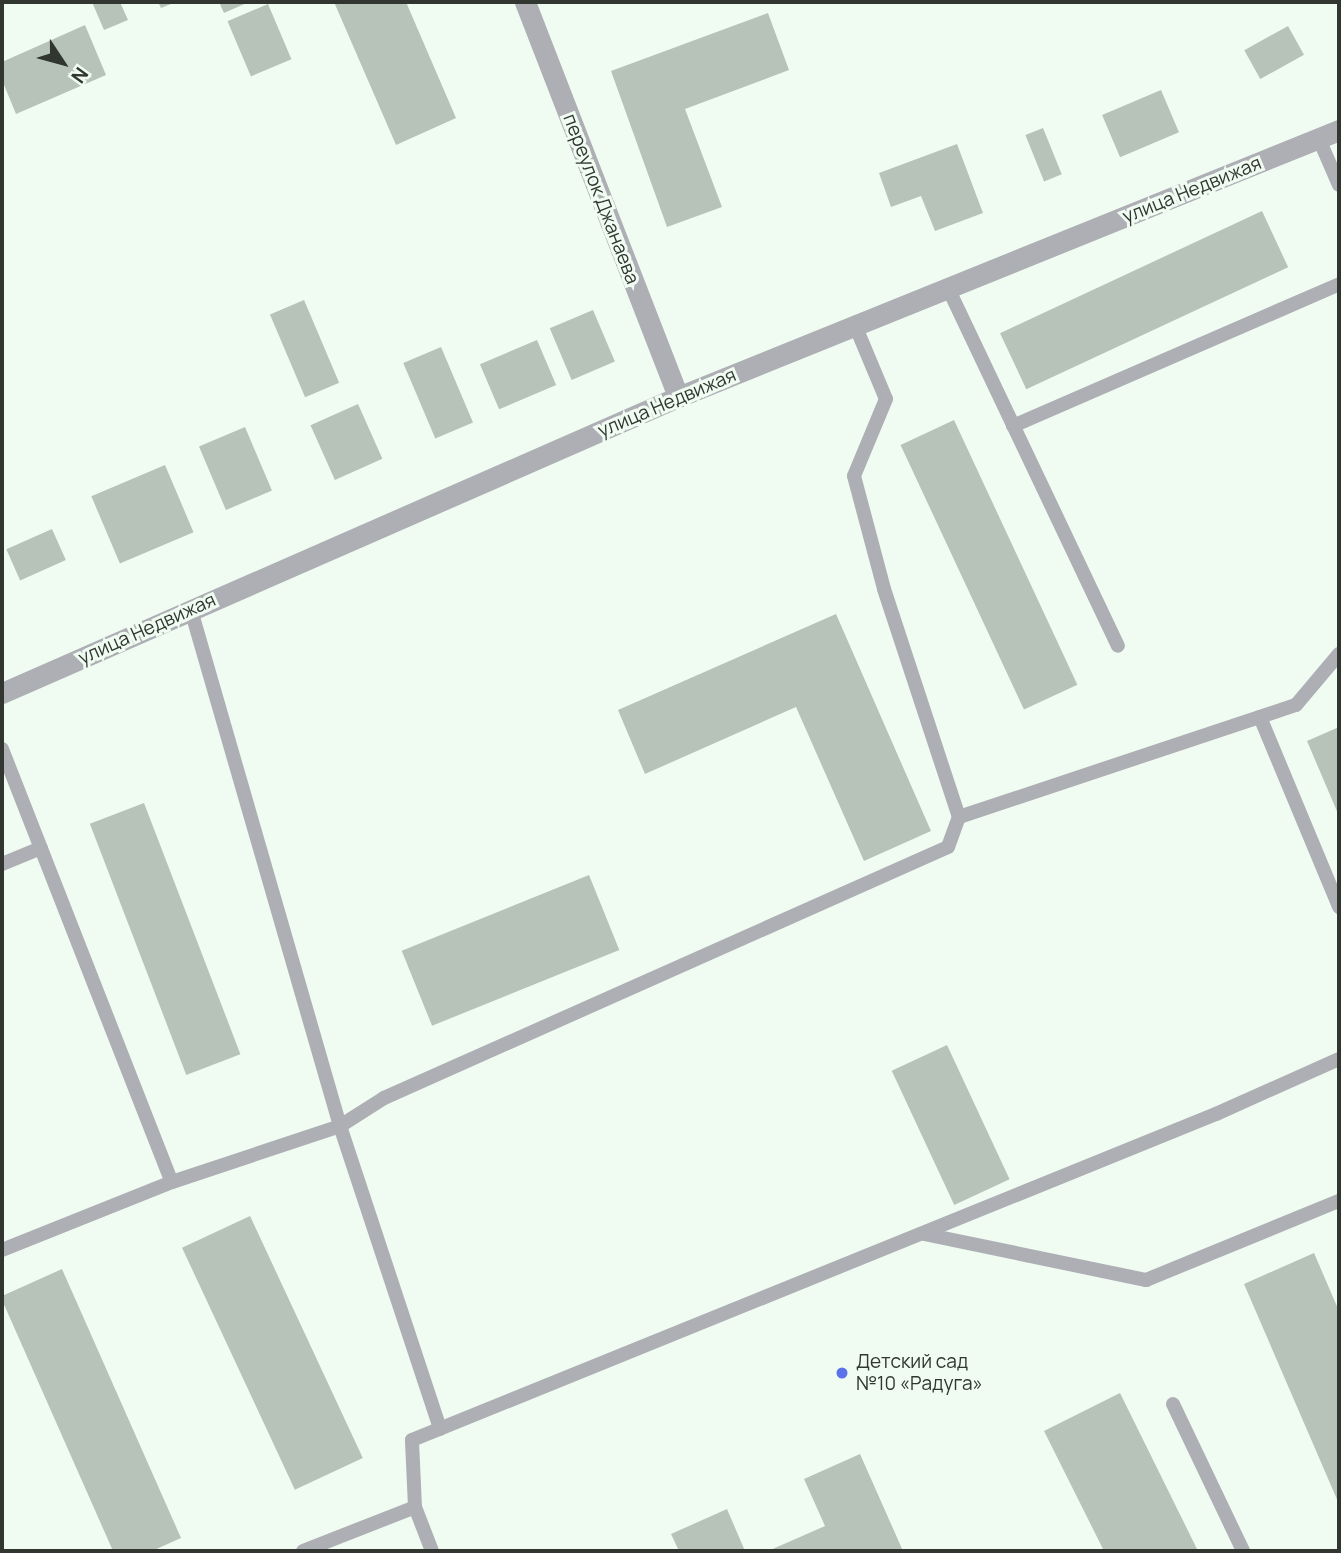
<!DOCTYPE html>
<meta charset="utf-8">
<style>
body{margin:0}
#map{position:relative;width:1341px;height:1553px;overflow:hidden;background:#f0fcf1;font-family:Manrope,sans-serif}
div>[style]{position:absolute}
.building>*{inset:0;background:#b7c3b8;transform-origin:0 0}
.lane>*{height:14px;margin:-7px;padding:0 7px;transform-origin:7px;border-radius:7px;background:#adafb5}
.street>*{height:21px;margin:-10.5px;padding:0 10.5px;transform-origin:10.5px;border-radius:10.5px;background:#adafb5}
.dots>*{width:19px;height:19px;translate:-50% -50%;box-sizing:border-box;border:4px solid #f0fcf1;border-radius:50%}
span{translate:-50% -50%;white-space:nowrap;text-align:center;line-height:1.15;-webkit-text-stroke:6px #f0fcf1;paint-order:stroke}
.street-label{font-size:19px;color:#313631}
.poi-label{font-size:19px;color:#313631}
.left{translate:0 -50%;text-align:left}
.frame{position:absolute;inset:0;border:4px solid #313631;pointer-events:none}
.north{position:absolute;left:28px;top:28px;width:70px;height:70px;-webkit-text-stroke:5px #f0fcf1;paint-order:stroke;rotate:126deg;font-size:19px;font-weight:700;line-height:28px;text-align:center;color:#313631}
.north::after{content:'';display:block;margin:auto;width:24px;height:32px;background:#313631;clip-path:polygon(50% 0,100% 100%,50% 72%,0 100%)}
</style>
<div id="map">
<div class="building">
<i style="clip-path:polygon(92px 2px,120px 2px,128px 20px,104px 30px)"></i>
<i style="clip-path:polygon(158px 2px,176px 2px,161px 8px)"></i>
<i style="clip-path:polygon(219px 2px,249px 2px,224px 13px)"></i>
<i style="clip-path:polygon(334px 2px,406px 2px,456px 118px,396px 145px)"></i>
<i style="left:268px;top:4px;width:60px;height:44px;rotate:67deg"></i>
<i style="clip-path:polygon(768px 13px,789px 70px,685px 109px,722px 207px,667px 227px,611px 71px)"></i>
<i style="clip-path:polygon(85px 25px,106px 75px,16px 114px,2px 80px,2px 62px)"></i>
<i style="left:1288px;top:26px;width:33px;height:50px;rotate:61deg"></i>
<i style="left:1161px;top:90px;width:46px;height:64px;rotate:67deg"></i>
<i style="left:1043px;top:128px;width:50px;height:19px;rotate:68deg"></i>
<i style="clip-path:polygon(957px 144px,983px 213px,935px 231px,921px 196px,891px 207px,879px 173px)"></i>
<i style="left:1262px;top:211px;width:62px;height:289px;rotate:65deg"></i>
<i style="left:304px;top:300px;width:90px;height:37px;rotate:67deg"></i>
<i style="left:593px;top:310px;width:56px;height:47px;rotate:67deg"></i>
<i style="left:537px;top:340px;width:49px;height:62px;rotate:67deg"></i>
<i style="left:441px;top:347px;width:82px;height:41px;rotate:67deg"></i>
<i style="left:358px;top:404px;width:60px;height:52px;rotate:66deg"></i>
<i style="left:954px;top:420px;width:292px;height:59px;rotate:65deg"></i>
<i style="left:245px;top:427px;width:69px;height:50px;rotate:67deg"></i>
<i style="left:165px;top:465px;width:73px;height:80px;rotate:67deg"></i>
<i style="left:52px;top:529px;width:34px;height:50px;rotate:66deg"></i>
<i style="clip-path:polygon(836px 614px,931px 831px,864px 861px,796px 707px,645px 774px,618px 710px)"></i>
<i style="clip-path:polygon(1339px 727px,1339px 816px,1307px 741px)"></i>
<i style="left:144px;top:803px;width:269px;height:58px;rotate:69deg"></i>
<i style="left:589px;top:875px;width:81px;height:202px;rotate:68deg"></i>
<i style="left:947px;top:1045px;width:148px;height:61px;rotate:65deg"></i>
<i style="left:250px;top:1216px;width:267px;height:75px;rotate:65deg"></i>
<i style="clip-path:polygon(1314px 1253px,1339px 1311px,1339px 1504px,1244px 1284px)"></i>
<i style="clip-path:polygon(62px 1269px,181px 1538px,152px 1551px,113px 1551px,2px 1300px,2px 1296px)"></i>
<i style="clip-path:polygon(1120px 1393px,1198px 1551px,1104px 1551px,1044px 1431px)"></i>
<i style="clip-path:polygon(860px 1454px,903px 1551px,768px 1551px,825px 1526px,804px 1479px)"></i>
<i style="clip-path:polygon(727px 1509px,745px 1551px,679px 1551px,671px 1534px)"></i>
</div>
<div class="lane">
<i style="left:1319px;top:139px;width:50px;rotate:66.5deg"></i>
<i style="left:948px;top:288px;width:396px;rotate:64.6deg"></i>
<i style="left:855px;top:325px;width:80px;rotate:67.3deg"></i>
<i style="left:886px;top:399px;width:83px;rotate:112.6deg"></i>
<i style="left:854px;top:476px;width:117px;rotate:75.1deg"></i>
<i style="left:884px;top:589px;width:240px;rotate:71.8deg"></i>
<i style="left:959px;top:817px;width:355px;rotate:-18.4deg"></i>
<i style="left:1296px;top:705px;width:67px;rotate:-49.9deg"></i>
<i style="left:1013px;top:426px;width:356px;rotate:-23.5deg"></i>
<i style="left:191px;top:610px;width:537px;rotate:73.89deg"></i>
<i style="left:340px;top:1126px;width:319px;rotate:71.7deg"></i>
<i style="left:1260px;top:717px;width:206px;rotate:67.4deg"></i>
<i style="left:2px;top:749px;width:465px;rotate:68.6deg"></i>
<i style="left:2px;top:864px;width:42px;rotate:-22.3deg"></i>
<i style="left:924px;top:1234px;width:227px;rotate:11.7deg"></i>
<i style="left:1146px;top:1280px;width:209px;rotate:-22.3deg"></i>
<i style="left:2px;top:1250px;width:183px;rotate:-21.8deg"></i>
<i style="left:172px;top:1182px;width:177px;rotate:-18.4deg"></i>
<i style="left:340px;top:1126px;width:52px;rotate:-32.5deg"></i>
<i style="left:384px;top:1098px;width:617px;rotate:-23.99deg"></i>
<i style="left:948px;top:847px;width:32px;rotate:-70deg"></i>
<i style="left:1173px;top:1404px;width:163px;rotate:64.5deg"></i>
<i style="left:415px;top:1507px;width:47px;rotate:68.9deg"></i>
<i style="left:303px;top:1551px;width:120px;rotate:-21.4deg"></i>
<i style="left:415px;top:1507px;width:67px;rotate:-92.6deg"></i>
<i style="left:412px;top:1440px;width:868px;rotate:-22.07deg"></i>
<i style="left:1216px;top:1114px;width:135px;rotate:-24.1deg"></i>
</div>
<div class="street">
<i style="left:525px;top:2px;width:424px;rotate:68.8deg"></i>
<i style="left:2px;top:693px;width:738px;rotate:-23.65deg"></i>
<i style="left:678px;top:397px;width:713px;rotate:-22deg"></i>
</div>
<div class="dots">
<i style="left:842px;top:1373px;background:#5c72e9"></i>
</div>
<div class="street-label">
<span style="left:1192px;top:190px;rotate:-22deg">улица Недвижая</span>
<span style="left:601px;top:199px;rotate:69deg">переулок Джанаева</span>
<span style="left:667px;top:403px;rotate:-23deg">улица Недвижая</span>
<span style="left:147px;top:629px;rotate:-24deg">улица Недвижая</span>
</div>
<div class="poi-label">
<span class="left" style="left:856px;top:1373px">Детский сад<br>№10 «Радуга»</span>
</div>
<div class="frame"></div>
<div class="north">N</div>
</div>
